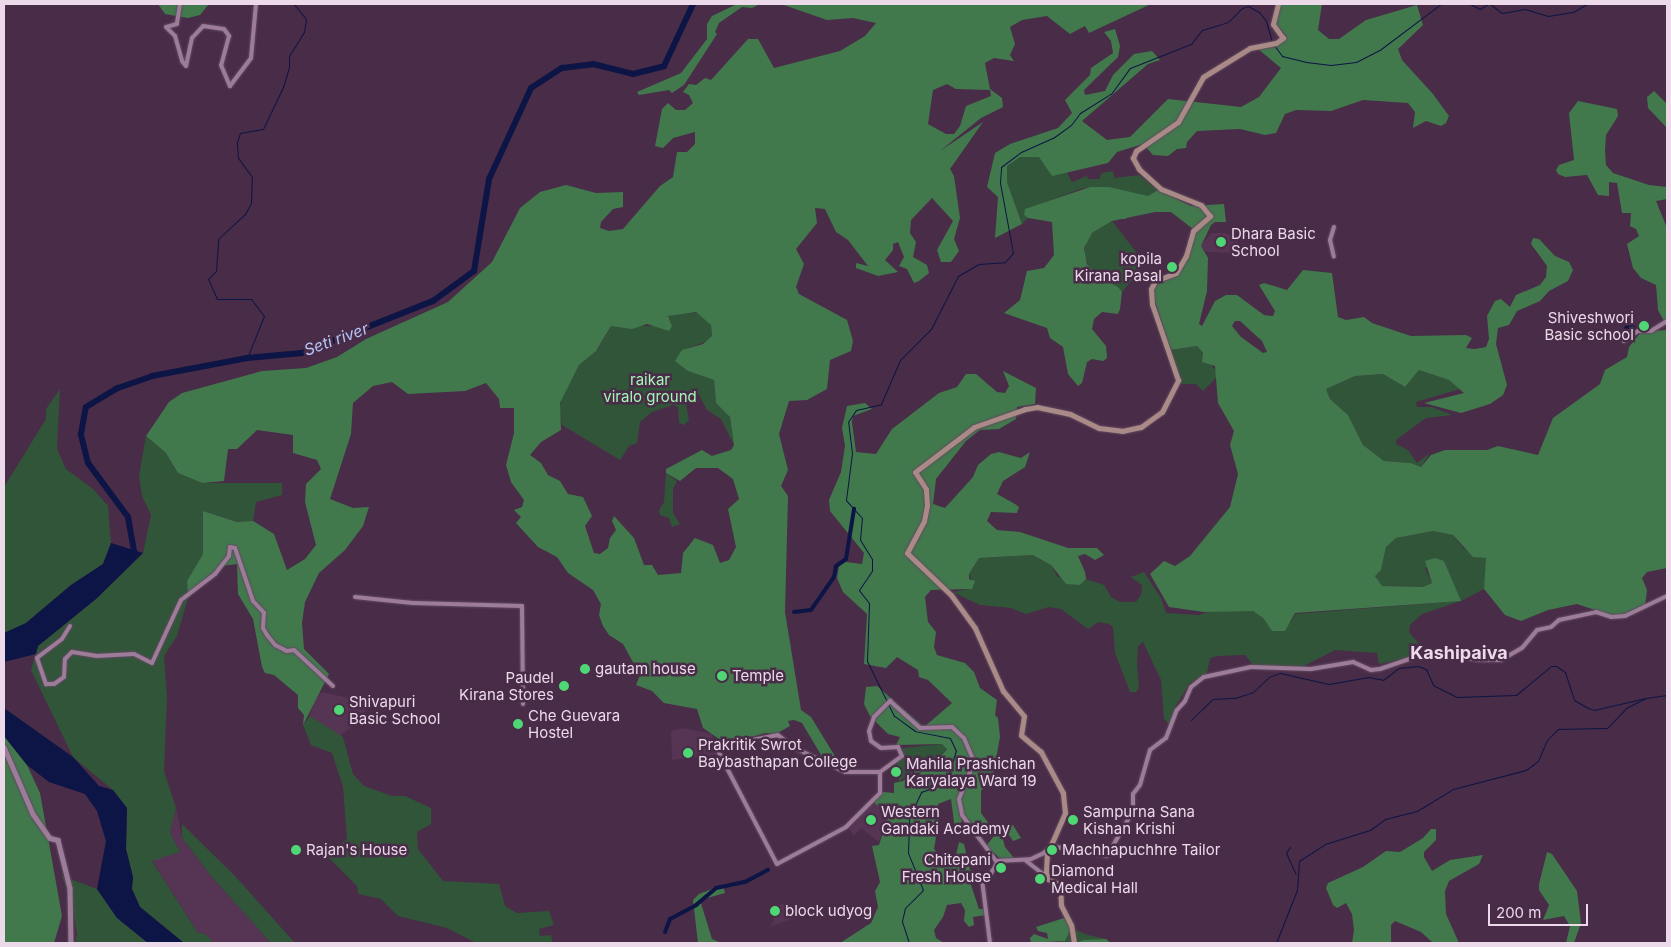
<!DOCTYPE html>
<style>
body{margin:0}
#map{position:relative;width:1671px;height:947px;overflow:hidden;background:#492c47;font-family:Inter,sans-serif}
div>[style]{position:absolute}
.built>*{inset:0;background:#563454}
.green>*{inset:0;background:#315539}
.forest>*{inset:0;background:#41794d}
.water>*{inset:0;background:#0c1545}
.round{border-radius:50%}
.stream>*{height:1px;margin:-0.5px;padding:0 0.5px;transform-origin:0.5px;border-radius:0.5px;background:#0c1545}
.canal>*{height:4px;margin:-2px;padding:0 2px;transform-origin:2px;border-radius:2px;background:#0c1545}
.river>*{height:6px;margin:-3px;padding:0 3px;transform-origin:3px;border-radius:3px;background:#0c1545}
.roads{filter:drop-shadow(0 0 1px #634a61) drop-shadow(0 0 1px #634a61)}
.minor>*{height:4px;margin:-2px;padding:0 2px;transform-origin:2px;border-radius:2px;background:#9d7c9a}
.tertiary>*{height:4.5px;margin:-2.25px;padding:0 2.25px;transform-origin:2.25px;border-radius:2.25px;background:#9d7c9a}
.secondary>*{height:5px;margin:-2.5px;padding:0 2.5px;transform-origin:2.5px;border-radius:2.5px;background:#aa8a87}
.dots>*{width:14px;height:14px;translate:-50% -50%;box-sizing:border-box;border:2px solid #492c47;border-radius:50%}
span{translate:-50% -50%;white-space:nowrap;text-align:center;line-height:1.15;-webkit-text-stroke:5px #492c47;paint-order:stroke}
.poi-label{font-size:15px;color:#ecd9ea}
.left{translate:0 -50%;text-align:left}
.right{translate:-100% -50%;text-align:right}
.park-label{font-size:15px;color:#a4f6b4}
.water-label{font-size:16px;color:#b4c5f7;font-style:italic}
.quarter-label{font-size:18px;color:#ecd9ea;font-weight:700}
.frame{position:absolute;inset:0;border:5px solid #ecd9ea;pointer-events:none}
.scale{position:absolute;left:1488px;top:904px;width:100px;height:22px;box-sizing:border-box;border:2px solid #ecd9ea;border-top:0;padding-left:6px;font-size:15px;line-height:18px;white-space:nowrap;color:#ecd9ea;-webkit-text-stroke:4px #492c47;paint-order:stroke}
</style>
<div id="map">
<div class="built">
<i style="clip-path:polygon(1212px 233px,1225px 233px,1239px 240px,1235px 253px,1206px 252px,1200px 246px)"></i>
<i style="clip-path:polygon(322px 692px,340px 696px,371px 703px,357px 722px,340px 736px,310px 716px,314px 700px)"></i>
<i style="clip-path:polygon(683px 728px,712px 734px,715px 755px,672px 760px,671px 731px)"></i>
<i style="clip-path:polygon(873px 802px,889px 814px,879px 842px,861px 828px,854px 836px,849px 829px)"></i>
<i style="clip-path:polygon(176px 808px,182px 838px,211px 876px,271px 943px,214px 943px,205px 934px,198px 933px,152px 860px,180px 852px,170px 833px)"></i>
<i style="clip-path:polygon(788px 901px,794px 918px,770px 927px,774px 920px,770px 910px)"></i>
</div>
<div class="green">
<i style="clip-path:polygon(1048px 152px,1052px 175px,1067px 172px,1072px 182px,1087px 176px,1088px 179px,1100px 179px,1101px 173px,1113px 171px,1114px 178px,1139px 175px,1158px 190px,1148px 196px,1090px 187px,1080px 189px,1041px 204px,1024px 215px,1028px 218px,1022px 224px,1007px 182px,1007px 166px,1020px 157px,1039px 157px)"></i>
<i style="clip-path:polygon(1112px 221px,1137px 253px,1144px 258px,1145px 264px,1122px 292px,1090px 269px,1084px 254px,1086px 242px,1092px 233px)"></i>
<i style="clip-path:polygon(678px 312px,701px 313px,711px 325px,712px 336px,708px 341px,688px 348px,688px 371px,714px 380px,716px 403px,730px 417px,734px 445px,721px 419px,707px 410px,696px 390px,688px 391px,685px 399px,689px 420px,684px 425px,679px 423px,678px 407px,673px 405px,652px 412px,640px 422px,637px 443px,629px 446px,620px 460px,562px 425px,559px 409px,562px 398px,579px 365px,599px 347px,611px 326px,672px 326px,668px 316px)"></i>
<i style="clip-path:polygon(1197px 346px,1216px 371px,1216px 378px,1203px 391px,1196px 384px,1181px 384px,1170px 350px)"></i>
<i style="clip-path:polygon(1419px 370px,1449px 380px,1460px 389px,1416px 402px,1417px 407px,1432px 407px,1452px 415px,1426px 418px,1396px 440px,1396px 444px,1408px 450px,1417px 463px,1430px 453px,1421px 467px,1411px 463px,1384px 461px,1363px 445px,1348px 415px,1330px 399px,1326px 389px,1355px 376px,1383px 374px,1405px 387px)"></i>
<i style="clip-path:polygon(60px 389px,57px 449px,66px 469px,93px 489px,108px 506px,111px 543px,103px 564px,71px 585px,26px 623px,4px 633px,4px 487px,46px 419px,46px 409px)"></i>
<i style="clip-path:polygon(146px 436px,166px 453px,178px 473px,202px 483px,282px 483px,282px 495px,256px 502px,253px 521px,237px 522px,203px 511px,203px 554px,187px 581px,188px 598px,177px 636px,164px 656px,167px 697px,164px 771px,176px 808px,170px 833px,180px 852px,152px 861px,198px 933px,205px 934px,214px 943px,184px 943px,140px 907px,132px 889px,133px 877px,126px 849px,127px 808px,113px 790px,73px 757px,31px 670px,38px 646px,96px 599px,143px 553px,151px 515px,142px 496px,139px 476px)"></i>
<i style="clip-path:polygon(666px 473px,677px 481px,673px 489px,673px 513px,680px 524px,672px 527px,669px 518px,660px 515px,659px 510px,664px 502px)"></i>
<i style="clip-path:polygon(1433px 531px,1453px 535px,1464px 549px,1486px 558px,1486px 579px,1484px 589px,1461px 601px,1422px 614px,1410px 625px,1409px 632px,1424px 650px,1418px 656px,1379px 664px,1377px 653px,1335px 650px,1302px 667px,1253px 665px,1245px 655px,1218px 656px,1210px 658px,1207px 673px,1190px 683px,1175px 707px,1170px 726px,1164px 719px,1161px 680px,1143px 642px,1138px 646px,1137px 663px,1139px 688px,1136px 692px,1130px 692px,1115px 653px,1113px 627px,1109px 624px,1099px 622px,1088px 629px,1061px 609px,1049px 607px,1026px 614px,1011px 608px,980px 605px,953px 592px,969px 589px,972px 580px,969px 574px,979px 558px,1033px 555px,1051px 565px,1057px 576px,1080px 585px,1086px 579px,1104px 585px,1111px 597px,1120px 602px,1136px 602px,1141px 595px,1142px 585px,1131px 577px,1144px 572px,1161px 598px,1166px 613px,1198px 615px,1217px 610px,1253px 611px,1263px 618px,1272px 631px,1291px 622px,1295px 614px,1460px 601px,1444px 561px,1425px 568px,1432px 583px,1423px 587px,1382px 586px,1375px 576px,1381px 570px,1386px 547px,1396px 538px)"></i>
<i style="clip-path:polygon(310px 716px,343px 737px,353px 774px,364px 786px,392px 796px,405px 796px,431px 808px,431px 824px,417px 832px,418px 849px,443px 881px,499px 884px,505px 906px,517px 913px,549px 911px,554px 925px,539px 929px,540px 936px,551px 935px,553px 943px,476px 943px,447px 928px,398px 916px,381px 899px,358px 894px,357px 886px,326px 855px,347px 839px,343px 787px,332px 753px,311px 745px,303px 725px)"></i>
<i style="clip-path:polygon(942px 744px,947px 748px,942px 755px,919px 765px,899px 782px,897px 762px,902px 758px,903px 748px)"></i>
<i style="clip-path:polygon(182px 824px,234px 875px,295px 943px,271px 943px,211px 876px,182px 838px)"></i>
<i style="clip-path:polygon(62px 876px,97px 889px,117px 918px,148px 943px,75px 943px,77px 934px,71px 900px)"></i>
<i style="clip-path:polygon(1071px 928px,1088px 935px,1106px 939px,1060px 943px)"></i>
</div>
<div class="forest">
<i style="clip-path:polygon(158px 4px,209px 4px,200px 15px,188px 18px,165px 14px)"></i>
<i style="clip-path:polygon(737px 4px,760px 4px,752px 8px,742px 7px,719px 23px,715px 32px,717px 34px,684px 85px,672px 93px,669px 90px,639px 95px,637px 92px,681px 73px,707px 39px,707px 24px,712px 16px)"></i>
<i style="clip-path:polygon(evenodd,781px 4px,1151px 4px,1089px 33px,1085px 26px,1070px 34px,1047px 16px,1022px 20px,1010px 27px,1015px 44px,1010px 55px,1014px 61px,994px 58px,985px 63px,990px 89px,1002px 98px,1003px 107px,981px 118px,940px 151px,983px 122px,950px 169px,954px 176px,960px 218px,954px 239px,959px 251px,951px 262px,941px 262px,937px 250px,953px 221px,932px 198px,911px 220px,910px 233px,916px 242px,913px 257px,927px 265px,929px 273px,919px 281px,914px 283px,907px 269px,899px 266px,904px 257px,898px 242px,893px 244px,893px 250px,885px 260px,898px 272px,878px 276px,856px 268px,856px 263px,868px 266px,848px 240px,836px 232px,825px 209px,815px 208px,817px 223px,796px 249px,804px 264px,796px 287px,799px 294px,847px 320px,853px 341px,851px 351px,830px 360px,827px 389px,807px 400px,789px 401px,779px 434px,788px 470px,781px 486px,788px 496px,785px 612px,801px 710px,811px 717px,841px 766px,824px 760px,802px 723px,794px 720px,788px 721px,790px 726px,776px 734px,765px 733px,738px 741px,722px 741px,703px 728px,697px 709px,664px 703px,652px 691px,636px 685px,640px 675px,623px 644px,609px 635px,603px 626px,599px 615px,601px 604px,593px 590px,568px 573px,557px 557px,538px 547px,516px 523px,521px 517px,514px 510px,522px 507px,524px 500px,511px 482px,506px 465px,514px 433px,514px 408px,500px 408px,499px 399px,486px 383px,465px 391px,408px 394px,392px 382px,373px 386px,353px 403px,351px 434px,330px 499px,353px 508px,369px 507px,363px 526px,345px 550px,319px 573px,305px 602px,302px 623px,304px 649px,329px 674px,303px 725px,304px 715px,298px 708px,298px 695px,274px 675px,265px 673px,262px 667px,253px 619px,238px 594px,237px 564px,222px 566px,188px 598px,187px 581px,203px 554px,203px 511px,237px 522px,253px 521px,274px 534px,287px 570px,305px 559px,316px 545px,305px 502px,306px 484px,321px 469px,317px 460px,293px 453px,293px 435px,257px 430px,237px 449px,228px 449px,224px 481px,202px 483px,178px 473px,166px 453px,146px 436px,169px 402px,182px 393px,262px 371px,306px 368px,337px 357px,366px 339px,448px 302px,492px 262px,520px 208px,540px 192px,566px 185px,596px 193px,623px 192px,623px 207px,613px 209px,601px 222px,600px 228px,609px 231px,623px 229px,660px 186px,673px 177px,677px 152px,687px 152px,695px 144px,695px 132px,673px 138px,663px 148px,655px 146px,662px 109px,668px 103px,676px 110px,685px 110px,693px 103px,689px 95px,683px 92px,689px 84px,696px 85px,705px 78px,711px 80px,748px 39px,758px 39px,774px 68px,840px 51px,865px 36px,876px 23px,853px 18px,827px 20px,781px 4px,947px 84px,956px 89px,990px 90px,991px 96px,966px 106px,960px 126px,954px 134px,946px 134px,928px 124px,933px 90px,947px 84px,781px 4px,696px 312px,711px 325px,712px 336px,703px 344px,682px 350px,675px 361px,688px 371px,714px 380px,716px 403px,730px 417px,734px 445px,731px 450px,712px 456px,702px 450px,666px 469px,666px 473px,680px 481px,696px 468px,718px 468px,733px 479px,739px 499px,728px 509px,736px 547px,729px 560px,720px 563px,713px 545px,695px 538px,683px 553px,681px 573px,658px 575px,652px 565px,644px 565px,634px 538px,614px 516px,612px 521px,616px 530px,610px 538px,608px 548px,600px 554px,594px 553px,585px 526px,592px 516px,583px 497px,568px 494px,560px 481px,548px 475px,541px 463px,530px 455px,541px 442px,561px 430px,560px 403px,579px 365px,596px 351px,611px 326px,632px 329px,647px 324px,669px 331px,672px 326px,668px 316px,696px 312px)"></i>
<i style="clip-path:polygon(1280px 4px,1322px 4px,1318px 30px,1329px 39px,1339px 39px,1366px 20px,1417px 5px,1423px 25px,1398px 49px,1402px 60px,1433px 94px,1449px 116px,1446px 123px,1441px 126px,1426px 121px,1413px 128px,1415px 112px,1408px 103px,1363px 100px,1331px 111px,1296px 110px,1285px 114px,1276px 133px,1265px 135px,1240px 129px,1197px 131px,1187px 142px,1186px 148px,1177px 149px,1168px 156px,1153px 155px,1143px 144px,1117px 152px,1108px 163px,1052px 176px,1039px 157px,1020px 157px,1007px 166px,1007px 182px,1022px 224px,995px 238px,998px 197px,987px 187px,995px 153px,1010px 144px,1058px 128px,1072px 113px,1065px 100px,1090px 75px,1091px 68px,1113px 53px,1111px 41px,1104px 32px,1115px 29px,1120px 46px,1118px 57px,1084px 90px,1085px 95px,1105px 91px,1113px 75px,1134px 54px,1152px 51px,1160px 60px,1148px 64px,1082px 121px,1107px 140px,1130px 137px,1168px 99px,1241px 107px,1259px 97px,1281px 68px,1258px 49px,1279px 44px,1287px 37px,1276px 24px)"></i>
<i style="clip-path:polygon(1654px 91px,1667px 104px,1667px 128px,1648px 108px,1647px 97px)"></i>
<i style="clip-path:polygon(1578px 101px,1617px 109px,1618px 116px,1606px 135px,1605px 150px,1606px 165px,1613px 173px,1649px 185px,1667px 187px,1667px 199px,1656px 201px,1667px 228px,1667px 321px,1664px 321px,1658px 310px,1656px 285px,1641px 278px,1633px 268px,1627px 244px,1639px 236px,1636px 229px,1630px 226px,1631px 213px,1622px 213px,1617px 183px,1609px 182px,1609px 196px,1598px 195px,1587px 175px,1565px 177px,1558px 174px,1556px 170px,1559px 165px,1574px 160px,1569px 113px)"></i>
<i style="clip-path:polygon(evenodd,1090px 187px,1109px 187px,1148px 196px,1158px 190px,1191px 206px,1224px 204px,1226px 222px,1215px 222px,1211px 225px,1201px 246px,1208px 258px,1207px 291px,1199px 324px,1202px 326px,1215px 301px,1226px 295px,1237px 295px,1264px 315px,1273px 316px,1275px 311px,1259px 285px,1264px 283px,1287px 290px,1303px 270px,1332px 273px,1338px 317px,1346px 320px,1364px 317px,1372px 323px,1411px 336px,1466px 335px,1472px 338px,1466px 348px,1475px 349px,1486px 347px,1489px 339px,1487px 316px,1495px 301px,1501px 299px,1510px 307px,1516px 295px,1540px 285px,1546px 277px,1547px 266px,1531px 244px,1533px 238px,1539px 239px,1555px 256px,1569px 262px,1573px 270px,1568px 281px,1549px 291px,1540px 301px,1517px 311px,1509px 325px,1498px 328px,1496px 344px,1507px 385px,1503px 395px,1490px 404px,1461px 413px,1424px 403px,1464px 393px,1449px 380px,1419px 370px,1405px 387px,1383px 374px,1355px 376px,1326px 389px,1330px 399px,1348px 415px,1363px 445px,1384px 461px,1411px 463px,1421px 467px,1431px 455px,1445px 450px,1487px 450px,1498px 446px,1538px 455px,1553px 418px,1600px 384px,1605px 370px,1627px 357px,1629px 347px,1641px 332px,1667px 330px,1667px 568px,1647px 572px,1642px 578px,1647px 590px,1645px 606px,1625px 615px,1610px 615px,1577px 604px,1548px 610px,1521px 621px,1505px 615px,1484px 589px,1486px 558px,1473px 557px,1453px 535px,1433px 531px,1396px 538px,1386px 547px,1381px 570px,1375px 576px,1382px 586px,1423px 587px,1432px 583px,1425px 561px,1435px 558px,1444px 561px,1461px 601px,1295px 613px,1285px 631px,1272px 631px,1263px 618px,1253px 611px,1204px 612px,1169px 607px,1150px 574px,1164px 561px,1175px 566px,1190px 556px,1230px 507px,1238px 474px,1230px 445px,1234px 431px,1218px 403px,1215px 366px,1202px 362px,1203px 353px,1197px 346px,1170px 350px,1153px 294px,1156px 284px,1175px 277px,1189px 256px,1193px 229px,1171px 212px,1155px 212px,1112px 221px,1092px 233px,1084px 248px,1087px 264px,1097px 276px,1118px 287px,1122px 292px,1120px 309px,1118px 314px,1102px 312px,1094px 319px,1092px 329px,1106px 346px,1107px 358px,1103px 361px,1092px 359px,1087px 362px,1082px 383px,1078px 386px,1068px 374px,1063px 347px,1050px 338px,1047px 328px,1004px 313px,1020px 300px,1027px 271px,1044px 268px,1054px 255px,1052px 222px,1028px 218px,1024px 215px,1025px 209px,1090px 187px,1235px 321px,1240px 321px,1262px 341px,1267px 352px,1263px 353px,1241px 337px,1232px 326px,1235px 321px)"></i>
<i style="clip-path:polygon(1003px 371px,1036px 388px,1035px 404px,1017px 407px,1016px 419px,999px 429px,980px 430px,966px 441px,936px 479px,933px 504px,945px 508px,973px 477px,978px 465px,991px 454px,999px 452px,1021px 458px,1030px 452px,1025px 467px,1003px 481px,997px 494px,1015px 504px,1019px 507px,1017px 513px,991px 512px,987px 521px,997px 530px,1020px 532px,1068px 548px,1097px 548px,1104px 555px,1095px 560px,1085px 554px,1078px 556px,1085px 572px,1086px 579px,1080px 585px,1066px 584px,1051px 565px,1033px 555px,979px 558px,969px 574px,969px 579px,975px 581px,972px 589px,931px 590px,925px 597px,928px 622px,936px 632px,934px 647px,937px 655px,965px 663px,974px 672px,980px 688px,997px 700px,995px 715px,998px 718px,1000px 737px,993px 776px,981px 791px,981px 813px,990px 825px,1013px 825px,1021px 838px,1013px 841px,1009px 835px,1002px 836px,1005px 847px,1014px 858px,1002px 860px,986px 846px,994px 836px,991px 828px,983px 832px,959px 812px,962px 821px,955px 830px,951px 799px,938px 804px,939px 820px,934px 849px,946px 862px,954px 864px,959px 842px,964px 844px,970px 870px,985px 876px,970px 882px,979px 909px,986px 909px,986px 915px,973px 917px,974px 925px,969px 927px,964px 921px,965px 910px,961px 903px,947px 905px,943px 917px,934px 930px,936px 938px,944px 943px,840px 943px,871px 923px,878px 907px,875px 891px,880px 882px,872px 846px,879px 845px,889px 814px,873px 802px,883px 792px,894px 793px,894px 783px,903px 781px,919px 765px,942px 755px,947px 749px,942px 744px,896px 745px,900px 737px,888px 734px,870px 716px,864px 704px,866px 687px,877px 686px,924px 727px,952px 703px,928px 680px,919px 677px,918px 670px,897px 657px,886px 668px,864px 664px,867px 614px,843px 592px,837px 578px,839px 566px,846px 562px,862px 564px,864px 553px,830px 511px,829px 500px,841px 472px,845px 446px,842px 428px,847px 406px,865px 403px,872px 409px,853px 416px,852px 422px,856px 452px,876px 454px,892px 429px,939px 393px,957px 387px,966px 374px,976px 374px,997px 392px,1005px 393px,1009px 386px)"></i>
<i style="clip-path:polygon(4px 736px,27px 765px,40px 793px,62px 916px,54px 943px,4px 943px)"></i>
<i style="clip-path:polygon(1431px 829px,1436px 829px,1436px 840px,1424px 852px,1424px 857px,1432px 871px,1450px 860px,1483px 855px,1479px 864px,1449px 881px,1445px 891px,1446px 914px,1459px 943px,1433px 943px,1421px 932px,1395px 921px,1391px 925px,1391px 943px,1352px 943px,1354px 930px,1352px 914px,1346px 903px,1337px 908px,1333px 905px,1326px 888px,1328px 883px,1363px 867px,1386px 851px,1400px 852px,1423px 838px)"></i>
<i style="clip-path:polygon(1547px 852px,1552px 854px,1577px 891px,1581px 923px,1574px 943px,1566px 943px,1570px 926px,1564px 916px,1543px 920px,1549px 905px,1539px 890px,1539px 884px)"></i>
<i style="clip-path:polygon(723px 885px,725px 893px,700px 900px,712px 939px,721px 943px,698px 943px,693px 900px,699px 894px)"></i>
<i style="clip-path:polygon(1064px 918px,1071px 928px,1065px 941px,1031px 943px,1030px 938px,1034px 934px,1048px 939px,1047px 933px,1038px 931px,1036px 927px)"></i>
<i style="clip-path:polygon(1106px 939px,1111px 943px,1074px 943px,1084px 940px)"></i>
</div>
<div class="water">
<i class="round" style="left:1624px;top:323px;width:12px;height:12px"></i>
<i style="clip-path:polygon(111px 543px,143px 553px,96px 599px,38px 646px,36px 654px,4px 662px,4px 633px,26px 623px,71px 585px,103px 564px)"></i>
<i style="clip-path:polygon(4px 708px,73px 757px,99px 786px,113px 790px,127px 808px,126px 849px,133px 877px,132px 889px,140px 907px,184px 943px,148px 943px,117px 918px,97px 889px,106px 841px,97px 811px,85px 794px,49px 782px,27px 765px,4px 736px)"></i>
</div>
<div class="stream">
<i style="left:1470px;top:4px;width:11px;rotate:27deg"></i>
<i style="left:1480px;top:9px;width:9px;rotate:-32deg"></i>
<i style="left:1490px;top:4px;width:15px;rotate:37deg"></i>
<i style="left:1502px;top:13px;width:23px;rotate:-10deg"></i>
<i style="left:1525px;top:9px;width:24px;rotate:17deg"></i>
<i style="left:1548px;top:16px;width:25px;rotate:-9deg"></i>
<i style="left:1573px;top:12px;width:16px;rotate:-30deg"></i>
<i style="left:1274px;top:45px;width:14px;rotate:54deg"></i>
<i style="left:1282px;top:56px;width:25px;rotate:14deg"></i>
<i style="left:1306px;top:62px;width:25px;rotate:7deg"></i>
<i style="left:1331px;top:65px;width:25px;rotate:-7deg"></i>
<i style="left:1356px;top:62px;width:28px;rotate:-27deg"></i>
<i style="left:1381px;top:49px;width:75px;rotate:-36.9deg"></i>
<i style="left:247px;top:358px;width:45px;rotate:-68deg"></i>
<i style="left:264px;top:316px;width:21px;rotate:-127deg"></i>
<i style="left:251px;top:299px;width:34px;rotate:180deg"></i>
<i style="left:217px;top:299px;width:22px;rotate:-114deg"></i>
<i style="left:208px;top:279px;width:11px;rotate:-45deg"></i>
<i style="left:216px;top:271px;width:32px;rotate:-86deg"></i>
<i style="left:218px;top:239px;width:37px;rotate:-43deg"></i>
<i style="left:245px;top:214px;width:13px;rotate:-61deg"></i>
<i style="left:251px;top:203px;width:26px;rotate:-88deg"></i>
<i style="left:252px;top:177px;width:24px;rotate:-126deg"></i>
<i style="left:238px;top:158px;width:16px;rotate:-94deg"></i>
<i style="left:237px;top:142px;width:9px;rotate:-72deg"></i>
<i style="left:240px;top:133px;width:23px;rotate:-10deg"></i>
<i style="left:263px;top:129px;width:47px;rotate:-64.5deg"></i>
<i style="left:283px;top:87px;width:21px;rotate:-73deg"></i>
<i style="left:289px;top:67px;width:11px;rotate:-90deg"></i>
<i style="left:289px;top:56px;width:28px;rotate:-58deg"></i>
<i style="left:304px;top:32px;width:13px;rotate:-81deg"></i>
<i style="left:306px;top:19px;width:19px;rotate:-129deg"></i>
<i style="left:1191px;top:720px;width:30px;rotate:-44deg"></i>
<i style="left:1213px;top:699px;width:22px;rotate:-3deg"></i>
<i style="left:1235px;top:698px;width:19px;rotate:-18deg"></i>
<i style="left:1253px;top:692px;width:22px;rotate:-43deg"></i>
<i style="left:1269px;top:677px;width:12px;rotate:-20deg"></i>
<i style="left:1280px;top:673px;width:50px;rotate:12.7deg"></i>
<i style="left:1329px;top:684px;width:40px;rotate:-10deg"></i>
<i style="left:1368px;top:677px;width:15px;rotate:11deg"></i>
<i style="left:1383px;top:680px;width:20px;rotate:-37deg"></i>
<i style="left:1399px;top:668px;width:19px;rotate:-6deg"></i>
<i style="left:1418px;top:666px;width:9px;rotate:21deg"></i>
<i style="left:1426px;top:669px;width:17px;rotate:66deg"></i>
<i style="left:1433px;top:685px;width:27px;rotate:27deg"></i>
<i style="left:1457px;top:697px;width:59px;rotate:-1.9deg"></i>
<i style="left:1516px;top:695px;width:45px;rotate:-39.6deg"></i>
<i style="left:1551px;top:666px;width:5px"></i>
<i style="left:1556px;top:666px;width:11px;rotate:34deg"></i>
<i style="left:1565px;top:672px;width:29px;rotate:72deg"></i>
<i style="left:1574px;top:700px;width:16px;rotate:30deg"></i>
<i style="left:1588px;top:708px;width:6px;rotate:18deg"></i>
<i style="left:1594px;top:710px;width:53px;rotate:-13deg"></i>
<i style="left:1290px;top:847px;width:7px;rotate:124deg"></i>
<i style="left:1286px;top:853px;width:23px;rotate:65deg"></i>
<i style="left:909px;top:943px;width:23px;rotate:-108deg"></i>
<i style="left:902px;top:921px;width:13px;rotate:-77deg"></i>
<i style="left:905px;top:908px;width:25px;rotate:-45deg"></i>
<i style="left:923px;top:890px;width:40px;rotate:-112deg"></i>
<i style="left:908px;top:853px;width:35px;rotate:-88deg"></i>
<i style="left:909px;top:818px;width:29px;rotate:-65deg"></i>
<i style="left:921px;top:792px;width:27px;rotate:-20deg"></i>
<i style="left:946px;top:783px;width:34px;rotate:-73deg"></i>
<i style="left:956px;top:751px;width:14px;rotate:-115deg"></i>
<i style="left:950px;top:738px;width:36px;rotate:-169deg"></i>
<i style="left:915px;top:731px;width:26px;rotate:-144deg"></i>
<i style="left:894px;top:716px;width:61px;rotate:-116.1deg"></i>
<i style="left:867px;top:661px;width:58px;rotate:-88deg"></i>
<i style="left:869px;top:603px;width:16px;rotate:-128deg"></i>
<i style="left:859px;top:590px;width:23px;rotate:-56deg"></i>
<i style="left:872px;top:571px;width:12px;rotate:-90deg"></i>
<i style="left:872px;top:559px;width:22px;rotate:-122deg"></i>
<i style="left:860px;top:540px;width:22px;rotate:-85deg"></i>
<i style="left:862px;top:518px;width:24px;rotate:-132deg"></i>
<i style="left:846px;top:500px;width:47px;rotate:-82.7deg"></i>
<i style="left:852px;top:453px;width:31px;rotate:-97deg"></i>
<i style="left:848px;top:422px;width:14px;rotate:-56deg"></i>
<i style="left:856px;top:410px;width:26px;rotate:-13deg"></i>
<i style="left:881px;top:404px;width:48px;rotate:-66.6deg"></i>
<i style="left:900px;top:360px;width:44px;rotate:-45deg"></i>
<i style="left:931px;top:329px;width:59px;rotate:-63deg"></i>
<i style="left:958px;top:276px;width:24px;rotate:-30deg"></i>
<i style="left:979px;top:264px;width:26px;rotate:-4deg"></i>
<i style="left:1005px;top:262px;width:12px;rotate:-48deg"></i>
<i style="left:1013px;top:253px;width:71px;rotate:-100.5deg"></i>
<i style="left:1000px;top:183px;width:16px;rotate:-86deg"></i>
<i style="left:1001px;top:167px;width:25px;rotate:-37deg"></i>
<i style="left:1021px;top:152px;width:35px;rotate:-24deg"></i>
<i style="left:1053px;top:138px;width:22px;rotate:-36deg"></i>
<i style="left:1071px;top:125px;width:15px;rotate:-53deg"></i>
<i style="left:1080px;top:113px;width:36px;rotate:-32deg"></i>
<i style="left:1111px;top:94px;width:32px;rotate:-54deg"></i>
<i style="left:1130px;top:68px;width:66px;rotate:-21.5deg"></i>
<i style="left:1191px;top:44px;width:18px;rotate:-52deg"></i>
<i style="left:1202px;top:30px;width:27px;rotate:-17deg"></i>
<i style="left:1228px;top:22px;width:20px;rotate:-45deg"></i>
<i style="left:1242px;top:8px;width:6px;rotate:-18deg"></i>
<i style="left:1248px;top:6px;width:13px;rotate:29deg"></i>
<i style="left:1259px;top:12px;width:11px;rotate:52deg"></i>
<i style="left:1266px;top:21px;width:22px;rotate:74deg"></i>
<i style="left:1087px;top:943px;width:2px"></i>
<i style="left:1107px;top:943px;width:12px"></i>
<i style="left:1276px;top:943px;width:57px;rotate:-68.4deg"></i>
<i style="left:1297px;top:890px;width:29px;rotate:-86deg"></i>
<i style="left:1299px;top:861px;width:31px;rotate:-33deg"></i>
<i style="left:1325px;top:844px;width:47px;rotate:-17.3deg"></i>
<i style="left:1370px;top:830px;width:19px;rotate:-36deg"></i>
<i style="left:1385px;top:819px;width:33px;rotate:-14deg"></i>
<i style="left:1417px;top:811px;width:42px;rotate:-31.4deg"></i>
<i style="left:1453px;top:789px;width:75px;rotate:-14.6deg"></i>
<i style="left:1526px;top:770px;width:15px;rotate:-37deg"></i>
<i style="left:1538px;top:761px;width:23px;rotate:-67deg"></i>
<i style="left:1547px;top:740px;width:16px;rotate:-45deg"></i>
<i style="left:1558px;top:729px;width:49px;rotate:-1.2deg"></i>
<i style="left:1607px;top:728px;width:28px;rotate:-46deg"></i>
<i style="left:1626px;top:708px;width:22px;rotate:-27deg"></i>
<i style="left:1646px;top:698px;width:21px;rotate:-8deg"></i>
</div>
<div class="canal">
<i style="left:794px;top:612px;width:17px;rotate:-7deg"></i>
<i style="left:811px;top:610px;width:40px;rotate:-55.1deg"></i>
<i style="left:834px;top:577px;width:11px;rotate:-80deg"></i>
<i style="left:836px;top:566px;width:12px;rotate:-35deg"></i>
<i style="left:846px;top:559px;width:51px;rotate:-80.9deg"></i>
<i style="left:665px;top:932px;width:14px;rotate:-69deg"></i>
<i style="left:670px;top:919px;width:30px;rotate:-28deg"></i>
<i style="left:696px;top:905px;width:26px;rotate:-40deg"></i>
<i style="left:716px;top:888px;width:30px;rotate:-12deg"></i>
<i style="left:745px;top:882px;width:26px;rotate:-28deg"></i>
</div>
<div class="river">
<i style="left:130px;top:556px;width:6px;rotate:-51deg"></i>
<i style="left:134px;top:551px;width:35px;rotate:-100deg"></i>
<i style="left:128px;top:517px;width:67px;rotate:-126.5deg"></i>
<i style="left:88px;top:463px;width:30px;rotate:-104deg"></i>
<i style="left:81px;top:434px;width:27px;rotate:-80deg"></i>
<i style="left:86px;top:407px;width:37px;rotate:-31deg"></i>
<i style="left:118px;top:388px;width:36px;rotate:-19deg"></i>
<i style="left:152px;top:376px;width:97px;rotate:-10.7deg"></i>
<i style="left:247px;top:358px;width:55px;rotate:-5.2deg"></i>
<i style="left:302px;top:353px;width:141px;rotate:-21.7deg"></i>
<i style="left:433px;top:301px;width:51px;rotate:-36.2deg"></i>
<i style="left:474px;top:271px;width:93px;rotate:-80.7deg"></i>
<i style="left:489px;top:179px;width:100px;rotate:-65.2deg"></i>
<i style="left:531px;top:88px;width:37px;rotate:-33deg"></i>
<i style="left:562px;top:68px;width:31px;rotate:-7deg"></i>
<i style="left:593px;top:64px;width:41px;rotate:14deg"></i>
<i style="left:633px;top:74px;width:32px;rotate:-14deg"></i>
<i style="left:664px;top:66px;width:68px;rotate:-64.9deg"></i>
</div>
<div class="roads">
<div class="minor">
<i style="left:180px;top:4px;width:20px;rotate:99deg"></i>
<i style="left:177px;top:24px;width:11px;rotate:165deg"></i>
<i style="left:166px;top:27px;width:13px;rotate:45deg"></i>
<i style="left:175px;top:36px;width:26px;rotate:74deg"></i>
<i style="left:182px;top:61px;width:6px;rotate:51deg"></i>
<i style="left:186px;top:66px;width:29px;rotate:-78deg"></i>
<i style="left:192px;top:38px;width:16px;rotate:-47deg"></i>
<i style="left:203px;top:26px;width:21px;rotate:8deg"></i>
<i style="left:224px;top:29px;width:9px;rotate:54deg"></i>
<i style="left:229px;top:36px;width:30px;rotate:105deg"></i>
<i style="left:221px;top:65px;width:23px;rotate:67deg"></i>
<i style="left:230px;top:86px;width:35px;rotate:-53deg"></i>
<i style="left:251px;top:58px;width:54px;rotate:-84.7deg"></i>
<i style="left:1334px;top:227px;width:14px;rotate:107deg"></i>
<i style="left:1330px;top:240px;width:17px;rotate:77deg"></i>
<i style="left:1622px;top:333px;width:8px;rotate:76deg"></i>
<i style="left:1624px;top:341px;width:17px;rotate:-36deg"></i>
<i style="left:1638px;top:331px;width:13px"></i>
<i style="left:1651px;top:331px;width:19px;rotate:-32deg"></i>
<i style="left:355px;top:597px;width:58px;rotate:5.9deg"></i>
<i style="left:413px;top:603px;width:109px;rotate:1.6deg"></i>
<i style="left:522px;top:606px;width:98px;rotate:89.4deg"></i>
<i style="left:70px;top:626px;width:15px;rotate:122deg"></i>
<i style="left:62px;top:639px;width:31px;rotate:143deg"></i>
<i style="left:37px;top:658px;width:28px;rotate:71deg"></i>
<i style="left:46px;top:684px;width:8px"></i>
<i style="left:54px;top:684px;width:12px;rotate:-35deg"></i>
<i style="left:64px;top:677px;width:18px;rotate:-87deg"></i>
<i style="left:65px;top:659px;width:10px;rotate:-45deg"></i>
<i style="left:72px;top:652px;width:24px;rotate:9deg"></i>
<i style="left:96px;top:656px;width:38px;rotate:-3deg"></i>
<i style="left:134px;top:654px;width:20px;rotate:27deg"></i>
<i style="left:152px;top:663px;width:69px;rotate:-65.3deg"></i>
<i style="left:181px;top:600px;width:43px;rotate:-37.4deg"></i>
<i style="left:215px;top:574px;width:23px;rotate:-52deg"></i>
<i style="left:229px;top:556px;width:9px;rotate:-84deg"></i>
<i style="left:230px;top:547px;width:5px;rotate:11deg"></i>
<i style="left:235px;top:548px;width:56px;rotate:71.2deg"></i>
<i style="left:253px;top:601px;width:16px;rotate:47deg"></i>
<i style="left:264px;top:613px;width:15px;rotate:94deg"></i>
<i style="left:263px;top:628px;width:8px;rotate:60deg"></i>
<i style="left:267px;top:635px;width:13px;rotate:51deg"></i>
<i style="left:275px;top:645px;width:13px;rotate:27deg"></i>
<i style="left:287px;top:651px;width:7px;rotate:-8deg"></i>
<i style="left:294px;top:650px;width:53px;rotate:42.7deg"></i>
<i style="left:880px;top:772px;width:35px;rotate:180deg"></i>
<i style="left:845px;top:772px;width:55px;rotate:-154.4deg"></i>
<i style="left:795px;top:748px;width:21px;rotate:-143deg"></i>
<i style="left:778px;top:735px;width:63px;rotate:169deg"></i>
<i style="left:716px;top:747px;width:132px;rotate:62.5deg"></i>
<i style="left:777px;top:864px;width:78px;rotate:-28.2deg"></i>
<i style="left:846px;top:827px;width:48px;rotate:-45deg"></i>
<i style="left:880px;top:793px;width:21px;rotate:-90deg"></i>
<i style="left:880px;top:772px;width:27px;rotate:-36deg"></i>
<i style="left:902px;top:756px;width:10px;rotate:-114deg"></i>
<i style="left:898px;top:747px;width:17px;rotate:177deg"></i>
<i style="left:881px;top:748px;width:12px;rotate:-145deg"></i>
<i style="left:871px;top:741px;width:10px;rotate:-101deg"></i>
<i style="left:869px;top:731px;width:15px;rotate:-70deg"></i>
<i style="left:874px;top:717px;width:23px;rotate:-45deg"></i>
<i style="left:890px;top:701px;width:40px;rotate:42deg"></i>
<i style="left:920px;top:728px;width:32px;rotate:-2deg"></i>
<i style="left:952px;top:727px;width:16px;rotate:43deg"></i>
<i style="left:964px;top:738px;width:26px;rotate:67deg"></i>
<i style="left:974px;top:762px;width:40px;rotate:112deg"></i>
<i style="left:959px;top:799px;width:16px;rotate:79deg"></i>
<i style="left:962px;top:815px;width:57px;rotate:53.5deg"></i>
<i style="left:996px;top:861px;width:35px;rotate:-3deg"></i>
<i style="left:1031px;top:859px;width:14px;rotate:-25deg"></i>
<i style="left:1044px;top:853px;width:10px;rotate:-45deg"></i>
<i style="left:1051px;top:846px;width:57px;rotate:10.1deg"></i>
<i style="left:1107px;top:856px;width:52px;rotate:-60deg"></i>
<i style="left:1133px;top:811px;width:17px;rotate:-90deg"></i>
<i style="left:1133px;top:794px;width:11px;rotate:-52deg"></i>
<i style="left:1140px;top:785px;width:36px;rotate:-74deg"></i>
<i style="left:1150px;top:750px;width:20px;rotate:-37deg"></i>
<i style="left:1166px;top:738px;width:30px;rotate:-69deg"></i>
<i style="left:1177px;top:710px;width:12px;rotate:-48deg"></i>
<i style="left:1185px;top:701px;width:15px;rotate:-67deg"></i>
<i style="left:1191px;top:687px;width:16px;rotate:-38deg"></i>
<i style="left:1204px;top:677px;width:48px;rotate:-12deg"></i>
<i style="left:1251px;top:667px;width:60px;rotate:1.9deg"></i>
<i style="left:1311px;top:669px;width:43px;rotate:-9.5deg"></i>
<i style="left:1353px;top:662px;width:20px;rotate:24deg"></i>
<i style="left:1371px;top:670px;width:9px;rotate:-6deg"></i>
<i style="left:1380px;top:669px;width:53px;rotate:-18.8deg"></i>
<i style="left:1430px;top:652px;width:50px;rotate:9.3deg"></i>
<i style="left:1479px;top:660px;width:22px"></i>
<i style="left:1501px;top:660px;width:24px;rotate:-30deg"></i>
<i style="left:1522px;top:648px;width:23px;rotate:-50deg"></i>
<i style="left:1537px;top:630px;width:14px;rotate:-12deg"></i>
<i style="left:1551px;top:627px;width:11px;rotate:-41deg"></i>
<i style="left:1559px;top:620px;width:38px;rotate:-12deg"></i>
<i style="left:1596px;top:612px;width:16px;rotate:18deg"></i>
<i style="left:1611px;top:617px;width:14px;rotate:-4deg"></i>
<i style="left:1625px;top:616px;width:47px;rotate:-25.5deg"></i>
<i style="left:1025px;top:860px;width:28px;rotate:38deg"></i>
<i style="left:990px;top:943px;width:64px;rotate:-97.2deg"></i>
<i style="left:982px;top:880px;width:9px;rotate:-32deg"></i>
<i style="left:990px;top:875px;width:16px;rotate:-60deg"></i>
</div>
<div class="tertiary">
<i style="left:4px;top:747px;width:73px;rotate:66.6deg"></i>
<i style="left:33px;top:814px;width:29px;rotate:55deg"></i>
<i style="left:50px;top:838px;width:8px;rotate:14deg"></i>
<i style="left:58px;top:840px;width:49px;rotate:76deg"></i>
<i style="left:70px;top:888px;width:55px;rotate:89deg"></i>
</div>
<div class="secondary">
<i style="left:1074px;top:943px;width:18px;rotate:-99deg"></i>
<i style="left:1071px;top:925px;width:22px;rotate:-117deg"></i>
<i style="left:1061px;top:905px;width:20px;rotate:-93deg"></i>
<i style="left:1060px;top:885px;width:13px;rotate:-153deg"></i>
<i style="left:1048px;top:879px;width:7px;rotate:-106deg"></i>
<i style="left:1046px;top:872px;width:18px;rotate:-87deg"></i>
<i style="left:1047px;top:854px;width:45px;rotate:-66.3deg"></i>
<i style="left:1065px;top:813px;width:20px;rotate:-96deg"></i>
<i style="left:1063px;top:793px;width:47px;rotate:-118.2deg"></i>
<i style="left:1041px;top:752px;width:26px;rotate:-140deg"></i>
<i style="left:1021px;top:735px;width:19px;rotate:-81deg"></i>
<i style="left:1024px;top:716px;width:33px;rotate:-130deg"></i>
<i style="left:1003px;top:691px;width:69px;rotate:-114deg"></i>
<i style="left:975px;top:628px;width:41px;rotate:-126deg"></i>
<i style="left:951px;top:595px;width:61px;rotate:-136.3deg"></i>
<i style="left:907px;top:553px;width:36px;rotate:-62deg"></i>
<i style="left:924px;top:521px;width:16px;rotate:-79deg"></i>
<i style="left:927px;top:505px;width:16px;rotate:-94deg"></i>
<i style="left:926px;top:489px;width:20px;rotate:-123deg"></i>
<i style="left:915px;top:472px;width:74px;rotate:-37.3deg"></i>
<i style="left:974px;top:427px;width:54px;rotate:-19.4deg"></i>
<i style="left:1025px;top:409px;width:12px;rotate:-9deg"></i>
<i style="left:1037px;top:407px;width:34px;rotate:12deg"></i>
<i style="left:1070px;top:414px;width:32px;rotate:26deg"></i>
<i style="left:1099px;top:428px;width:23px;rotate:7deg"></i>
<i style="left:1122px;top:431px;width:19px;rotate:-12deg"></i>
<i style="left:1141px;top:427px;width:26px;rotate:-36deg"></i>
<i style="left:1162px;top:412px;width:36px;rotate:-63deg"></i>
<i style="left:1178px;top:380px;width:80px;rotate:-108.9deg"></i>
<i style="left:1152px;top:304px;width:15px;rotate:-94deg"></i>
<i style="left:1151px;top:289px;width:9px;rotate:-63deg"></i>
<i style="left:1155px;top:281px;width:22px;rotate:-21deg"></i>
<i style="left:1176px;top:273px;width:20px;rotate:-60deg"></i>
<i style="left:1186px;top:256px;width:26px;rotate:-74deg"></i>
<i style="left:1193px;top:231px;width:23px;rotate:-41deg"></i>
<i style="left:1210px;top:216px;width:14px;rotate:-129deg"></i>
<i style="left:1201px;top:205px;width:43px;rotate:-158.2deg"></i>
<i style="left:1161px;top:189px;width:30px;rotate:-138deg"></i>
<i style="left:1139px;top:169px;width:13px;rotate:-119deg"></i>
<i style="left:1133px;top:158px;width:8px;rotate:-67deg"></i>
<i style="left:1136px;top:151px;width:51px;rotate:-34.6deg"></i>
<i style="left:1178px;top:122px;width:51px;rotate:-60.9deg"></i>
<i style="left:1203px;top:77px;width:55px;rotate:-31.7deg"></i>
<i style="left:1250px;top:48px;width:26px;rotate:-11deg"></i>
<i style="left:1276px;top:43px;width:9px;rotate:-36deg"></i>
<i style="left:1283px;top:38px;width:17px;rotate:-126deg"></i>
<i style="left:1273px;top:24px;width:21px;rotate:-76deg"></i>
</div>
</div>
<div class="dots">
<i style="left:1221px;top:242px;background:#4fd675"></i>
<i style="left:1172px;top:267px;background:#4fd675"></i>
<i style="left:1644px;top:326px;background:#4fd675"></i>
<i style="left:585px;top:669px;background:#4fd675"></i>
<i style="left:722px;top:676px;background:#4fd675"></i>
<i style="left:564px;top:686px;background:#4fd675"></i>
<i style="left:339px;top:710px;background:#4fd675"></i>
<i style="left:518px;top:724px;background:#4fd675"></i>
<i style="left:688px;top:753px;background:#4fd675"></i>
<i style="left:896px;top:772px;background:#4fd675"></i>
<i style="left:871px;top:820px;background:#4fd675"></i>
<i style="left:1073px;top:820px;background:#4fd675"></i>
<i style="left:296px;top:850px;background:#4fd675"></i>
<i style="left:1052px;top:850px;background:#4fd675"></i>
<i style="left:1001px;top:868px;background:#4fd675"></i>
<i style="left:1040px;top:879px;background:#4fd675"></i>
<i style="left:775px;top:911px;background:#4fd675"></i>
</div>
<div class="poi-label">
<span class="left" style="left:1231px;top:242px">Dhara Basic<br>School</span>
<span class="right" style="left:1162px;top:267px">kopila<br>Kirana Pasal</span>
<span class="right" style="left:1634px;top:326px">Shiveshwori<br>Basic school</span>
<span class="left" style="left:595px;top:669px">gautam house</span>
<span class="left" style="left:732px;top:676px">Temple</span>
<span class="right" style="left:554px;top:686px">Paudel<br>Kirana Stores</span>
<span class="left" style="left:349px;top:710px">Shivapuri<br>Basic School</span>
<span class="left" style="left:528px;top:724px">Che Guevara<br>Hostel</span>
<span class="left" style="left:698px;top:753px">Prakritik Swrot<br>Baybasthapan College</span>
<span class="left" style="left:906px;top:772px">Mahila Prashichan<br>Karyalaya Ward 19</span>
<span class="left" style="left:881px;top:820px">Western<br>Gandaki Academy</span>
<span class="left" style="left:1083px;top:820px">Sampurna Sana<br>Kishan Krishi</span>
<span class="left" style="left:306px;top:850px">Rajan's House</span>
<span class="left" style="left:1062px;top:850px">Machhapuchhre Tailor</span>
<span class="right" style="left:991px;top:868px">Chitepani<br>Fresh House</span>
<span class="left" style="left:1051px;top:879px">Diamond<br>Medical Hall</span>
<span class="left" style="left:785px;top:911px">block udyog</span>
</div>
<div class="park-label">
<span style="left:650px;top:388px">raikar<br>viralo ground</span>
</div>
<div class="water-label">
<span style="left:336px;top:339px;rotate:-20deg">Seti river</span>
</div>
<div class="quarter-label">
<span style="left:1459px;top:653px">Kashipaiva</span>
</div>
<div class="frame"></div>
<div class="scale">200 m</div>
</div>
